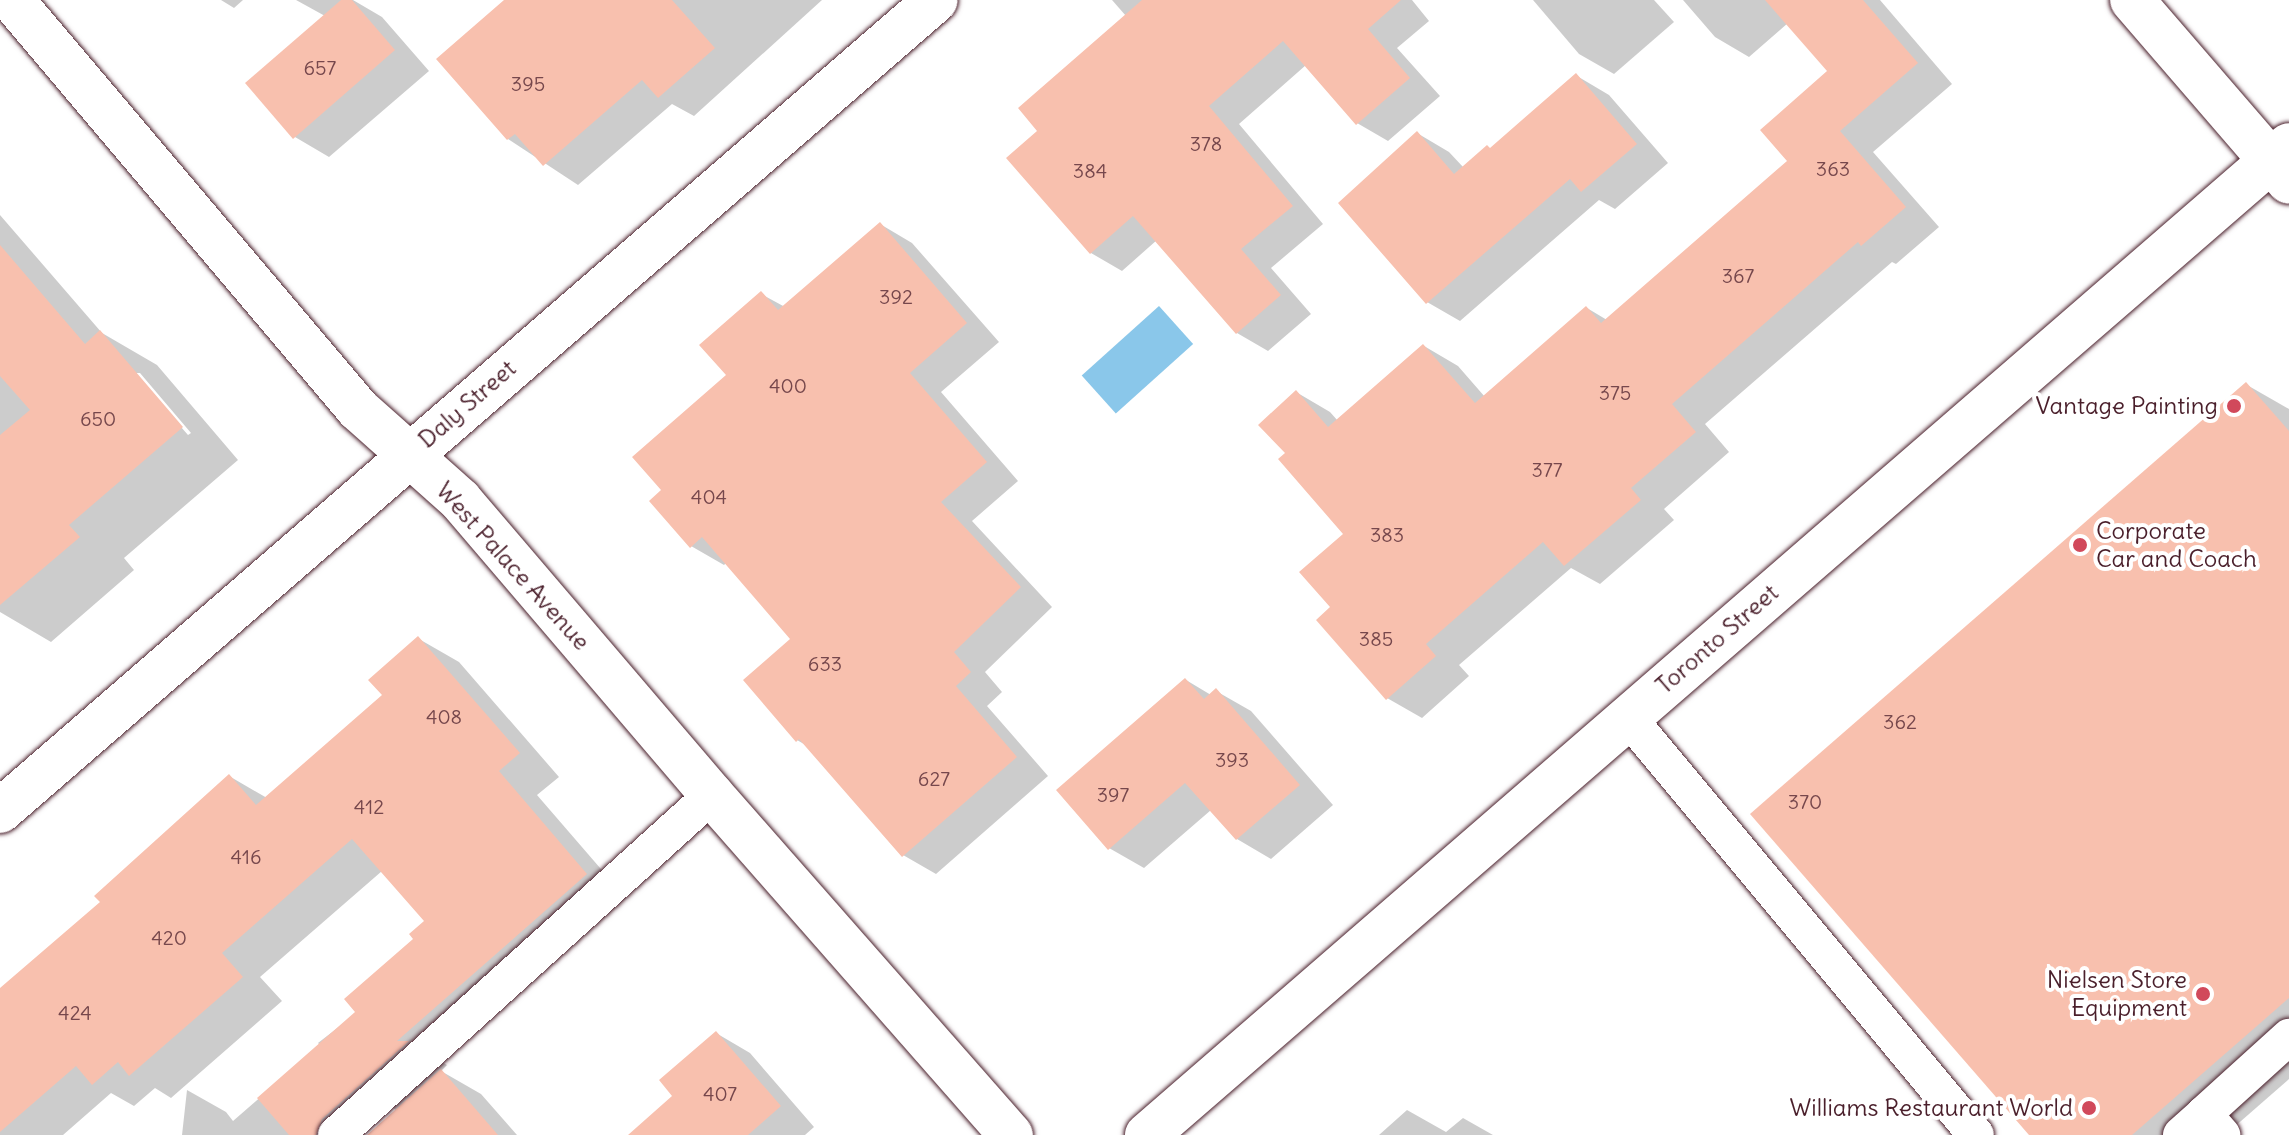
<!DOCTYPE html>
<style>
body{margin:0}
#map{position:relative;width:2289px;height:1135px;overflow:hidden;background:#fff;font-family:Delius,sans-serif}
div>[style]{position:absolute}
.water>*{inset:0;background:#8ac7ea;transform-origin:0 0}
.shadow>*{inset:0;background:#0003}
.building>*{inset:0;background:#f8c0ae}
.roads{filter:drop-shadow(0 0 2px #4a1f2b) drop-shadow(0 0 2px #4a1f2b)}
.service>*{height:36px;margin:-18px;padding:0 18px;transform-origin:18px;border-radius:18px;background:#fff}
.minor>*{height:44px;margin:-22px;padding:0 22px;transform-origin:22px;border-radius:22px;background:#fff}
.tertiary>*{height:44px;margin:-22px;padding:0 22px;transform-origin:22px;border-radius:22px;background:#fff}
.dots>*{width:22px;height:22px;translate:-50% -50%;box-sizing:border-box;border:4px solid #fff;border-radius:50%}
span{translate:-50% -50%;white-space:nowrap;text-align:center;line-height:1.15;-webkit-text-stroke:8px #fff;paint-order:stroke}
.number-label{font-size:20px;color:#76474c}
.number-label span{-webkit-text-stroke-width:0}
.street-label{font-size:24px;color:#4a1f2b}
.poi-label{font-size:24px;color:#4a1f2b}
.right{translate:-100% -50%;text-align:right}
.left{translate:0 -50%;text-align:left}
</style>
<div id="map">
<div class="water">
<i style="left:1159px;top:306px;width:51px;height:104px;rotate:48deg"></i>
</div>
<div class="shadow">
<i style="clip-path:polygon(221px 0,243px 0,234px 8px)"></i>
<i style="clip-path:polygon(296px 0,353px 0,382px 17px,429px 71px,329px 157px,295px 137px,325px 16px)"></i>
<i style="clip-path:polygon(522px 0,822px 0,694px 116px,672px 104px,578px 185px,508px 139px,439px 59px)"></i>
<i style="clip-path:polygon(1112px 0,1412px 0,1429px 21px,1397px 48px,1440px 96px,1388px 141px,1357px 123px,1306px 65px,1239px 124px,1323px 224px,1271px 268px,1311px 314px,1268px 351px,1237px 333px,1157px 240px,1122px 271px,1091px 253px,1040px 131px,1126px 16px)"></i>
<i style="clip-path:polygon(1533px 0,1654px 0,1674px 22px,1614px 74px,1579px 54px)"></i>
<i style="clip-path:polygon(1683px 0,1880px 0,1952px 84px,1873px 152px,1939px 227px,1896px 264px,1892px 262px,1705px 424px,1729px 452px,1664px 509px,1674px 520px,1600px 584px,1571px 568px,1459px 665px,1469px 676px,1422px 718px,1387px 698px,1333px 608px,1346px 534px,1288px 453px,1296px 392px,1330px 412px,1338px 421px,1424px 346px,1458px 366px,1485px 397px,1587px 308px,1607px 320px,1790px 161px,1830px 71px,1788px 23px,1749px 57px,1715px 37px)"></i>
<i style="clip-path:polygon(1577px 76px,1609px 95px,1668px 163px,1615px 209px,1599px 200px,1460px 321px,1427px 302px,1417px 133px,1449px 152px,1464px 168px,1492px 150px)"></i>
<i style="clip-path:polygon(evenodd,0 215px,102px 333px,157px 365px,238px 460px,124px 558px,134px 570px,51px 642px,0 612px,0 215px,134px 373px,140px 373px,191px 433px,188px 435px,134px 373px)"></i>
<i style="clip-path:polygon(880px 224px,912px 243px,999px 342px,941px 392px,1018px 481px,972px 521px,1052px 607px,985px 672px,1002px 692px,987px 706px,1048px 776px,936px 874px,903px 855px,809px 747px,797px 740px,793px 639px,727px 562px,724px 565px,691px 546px,664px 491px,728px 375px,761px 294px,785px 307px)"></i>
<i style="clip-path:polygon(2247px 385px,2289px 409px,2289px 1079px,2225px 1135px,2031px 1135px)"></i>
<i style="clip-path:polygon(419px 639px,459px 662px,559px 777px,537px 795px,626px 898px,440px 1061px,447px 1065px,441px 1071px,481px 1094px,517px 1135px,399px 1135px,397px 1111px,392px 1107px,360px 1135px,182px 1135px,187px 1090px,226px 1112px,233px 1121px,320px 1045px,318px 1043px,358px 1012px,416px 939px,427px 922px,382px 871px,260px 977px,282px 1001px,171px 1098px,155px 1088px,134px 1106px,111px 1093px,63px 1135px,0 1135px,0 991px,102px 902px,229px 776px,267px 798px,385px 696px)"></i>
<i style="clip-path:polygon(1186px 680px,1211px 695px,1216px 691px,1251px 711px,1333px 805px,1271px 859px,1237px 839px,1211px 810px,1144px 868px,1109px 848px)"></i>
<i style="clip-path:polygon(716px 1033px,750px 1053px,814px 1127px,805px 1135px,631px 1135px,675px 1096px)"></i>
<i style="clip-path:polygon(1407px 1110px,1446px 1132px,1463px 1118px,1493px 1135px,1379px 1135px)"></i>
</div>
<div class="building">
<i style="clip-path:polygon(341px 0,352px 0,395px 50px,293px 139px,245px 83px)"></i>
<i style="clip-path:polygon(504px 0,672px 0,715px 48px,658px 98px,642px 80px,543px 166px,515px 134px,507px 140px,436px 59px)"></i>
<i style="clip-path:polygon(1142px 0,1401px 0,1368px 29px,1410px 78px,1356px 125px,1283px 41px,1209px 106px,1293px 206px,1241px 249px,1281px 295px,1236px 334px,1133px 216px,1090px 254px,1006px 158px,1037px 131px,1018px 108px)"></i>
<i style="clip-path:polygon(1765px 0,1863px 0,1918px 63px,1840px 131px,1906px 207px,1861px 246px,1858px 242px,1672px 404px,1696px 432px,1631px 488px,1641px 500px,1564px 566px,1543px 542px,1426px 644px,1436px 656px,1386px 700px,1316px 620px,1330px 607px,1299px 572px,1343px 534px,1278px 459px,1285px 453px,1258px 425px,1296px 390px,1328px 427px,1423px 344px,1475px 403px,1586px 306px,1601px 323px,1787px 161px,1760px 130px,1827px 71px)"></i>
<i style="clip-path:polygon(1576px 73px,1637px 144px,1581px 192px,1570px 179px,1426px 304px,1338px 203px,1417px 131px,1454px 174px,1487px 145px,1490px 148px)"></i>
<i style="clip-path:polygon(880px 222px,967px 323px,910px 373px,987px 462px,941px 502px,1021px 587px,954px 652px,971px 672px,956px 686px,1017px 757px,902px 857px,799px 739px,796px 742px,743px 680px,790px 639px,702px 537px,690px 548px,649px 501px,661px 490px,632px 457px,726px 375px,699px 345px,761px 291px,778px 310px)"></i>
<i style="clip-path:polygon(0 245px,85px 344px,100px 330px,183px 427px,69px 525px,80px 537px,0 605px,0 435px,30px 410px,0 376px)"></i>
<i style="clip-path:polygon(2246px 382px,2289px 431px,2289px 998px,2132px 1135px,2029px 1135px,1750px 814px)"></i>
<i style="clip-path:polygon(418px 636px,520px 753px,499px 771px,587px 874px,397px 1041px,409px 1041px,322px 1119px,316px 1135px,289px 1135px,257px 1098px,355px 1012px,344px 999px,413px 939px,409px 934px,424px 921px,352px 839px,222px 953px,243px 977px,129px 1076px,118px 1062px,92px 1085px,76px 1066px,0 1132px,0 988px,100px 902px,94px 896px,229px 774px,256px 805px,382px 695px,368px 680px)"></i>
<i style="clip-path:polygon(1185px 678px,1204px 699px,1216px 688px,1300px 785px,1236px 840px,1185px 783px,1108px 850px,1056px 790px)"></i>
<i style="clip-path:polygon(716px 1031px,781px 1106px,748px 1135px,628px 1135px,672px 1096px,659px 1080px)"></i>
<i style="clip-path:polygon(441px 1069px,498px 1135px,367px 1135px)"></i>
</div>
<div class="roads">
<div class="service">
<i style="left:1627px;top:716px;width:545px;rotate:50.21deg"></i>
<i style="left:2204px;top:1114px;width:115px;rotate:-42.2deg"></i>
<i style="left:336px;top:1135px;width:507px;rotate:-42.12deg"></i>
<i style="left:2181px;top:1135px;width:31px;rotate:-42deg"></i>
<i style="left:2204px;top:1114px;width:28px;rotate:49deg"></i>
</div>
<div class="minor">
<i style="left:12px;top:0;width:536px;rotate:49.77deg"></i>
<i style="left:358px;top:409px;width:137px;rotate:41.7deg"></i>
<i style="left:460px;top:500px;width:388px;rotate:49.5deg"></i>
<i style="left:712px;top:795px;width:453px;rotate:48.7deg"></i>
<i style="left:0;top:811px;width:1238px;rotate:-40.91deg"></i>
<i style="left:1147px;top:1135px;width:1511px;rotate:-40.92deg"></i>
</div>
<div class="tertiary">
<i style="left:2132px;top:0;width:240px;rotate:49.2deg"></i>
</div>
</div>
<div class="dots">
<i style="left:2234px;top:406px;background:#d1495b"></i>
<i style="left:2080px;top:545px;background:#d1495b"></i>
<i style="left:2203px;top:994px;background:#d1495b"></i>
<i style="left:2089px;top:1108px;background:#d1495b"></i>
</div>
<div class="number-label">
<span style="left:320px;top:67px">657</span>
<span style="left:528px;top:83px">395</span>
<span style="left:1206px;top:143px">378</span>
<span style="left:1833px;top:168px">363</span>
<span style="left:1090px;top:170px">384</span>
<span style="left:1738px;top:275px">367</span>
<span style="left:896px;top:296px">392</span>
<span style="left:788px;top:385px">400</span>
<span style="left:1615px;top:392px">375</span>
<span style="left:98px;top:418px">650</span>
<span style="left:1547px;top:469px">377</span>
<span style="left:709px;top:496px">404</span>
<span style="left:1387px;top:534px">383</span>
<span style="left:1376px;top:638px">385</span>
<span style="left:825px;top:663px">633</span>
<span style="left:444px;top:716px">408</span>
<span style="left:1900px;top:721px">362</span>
<span style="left:1232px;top:759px">393</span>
<span style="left:934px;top:778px">627</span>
<span style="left:1113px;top:794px">397</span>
<span style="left:1805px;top:801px">370</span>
<span style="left:369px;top:806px">412</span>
<span style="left:246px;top:856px">416</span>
<span style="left:169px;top:937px">420</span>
<span style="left:75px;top:1012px">424</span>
<span style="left:720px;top:1093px">407</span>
</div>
<div class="street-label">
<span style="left:467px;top:404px;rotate:-41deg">Daly Street</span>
<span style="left:513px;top:566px;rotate:48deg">West Palace Avenue</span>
<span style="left:1717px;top:639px;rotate:-41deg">Toronto Street</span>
</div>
<div class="poi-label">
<span class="right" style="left:2218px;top:406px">Vantage Painting</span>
<span class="left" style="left:2096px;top:545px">Corporate<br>Car and Coach</span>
<span class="right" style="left:2187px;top:994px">Nielsen Store<br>Equipment</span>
<span class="right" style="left:2073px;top:1108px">Williams Restaurant World</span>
</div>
</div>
